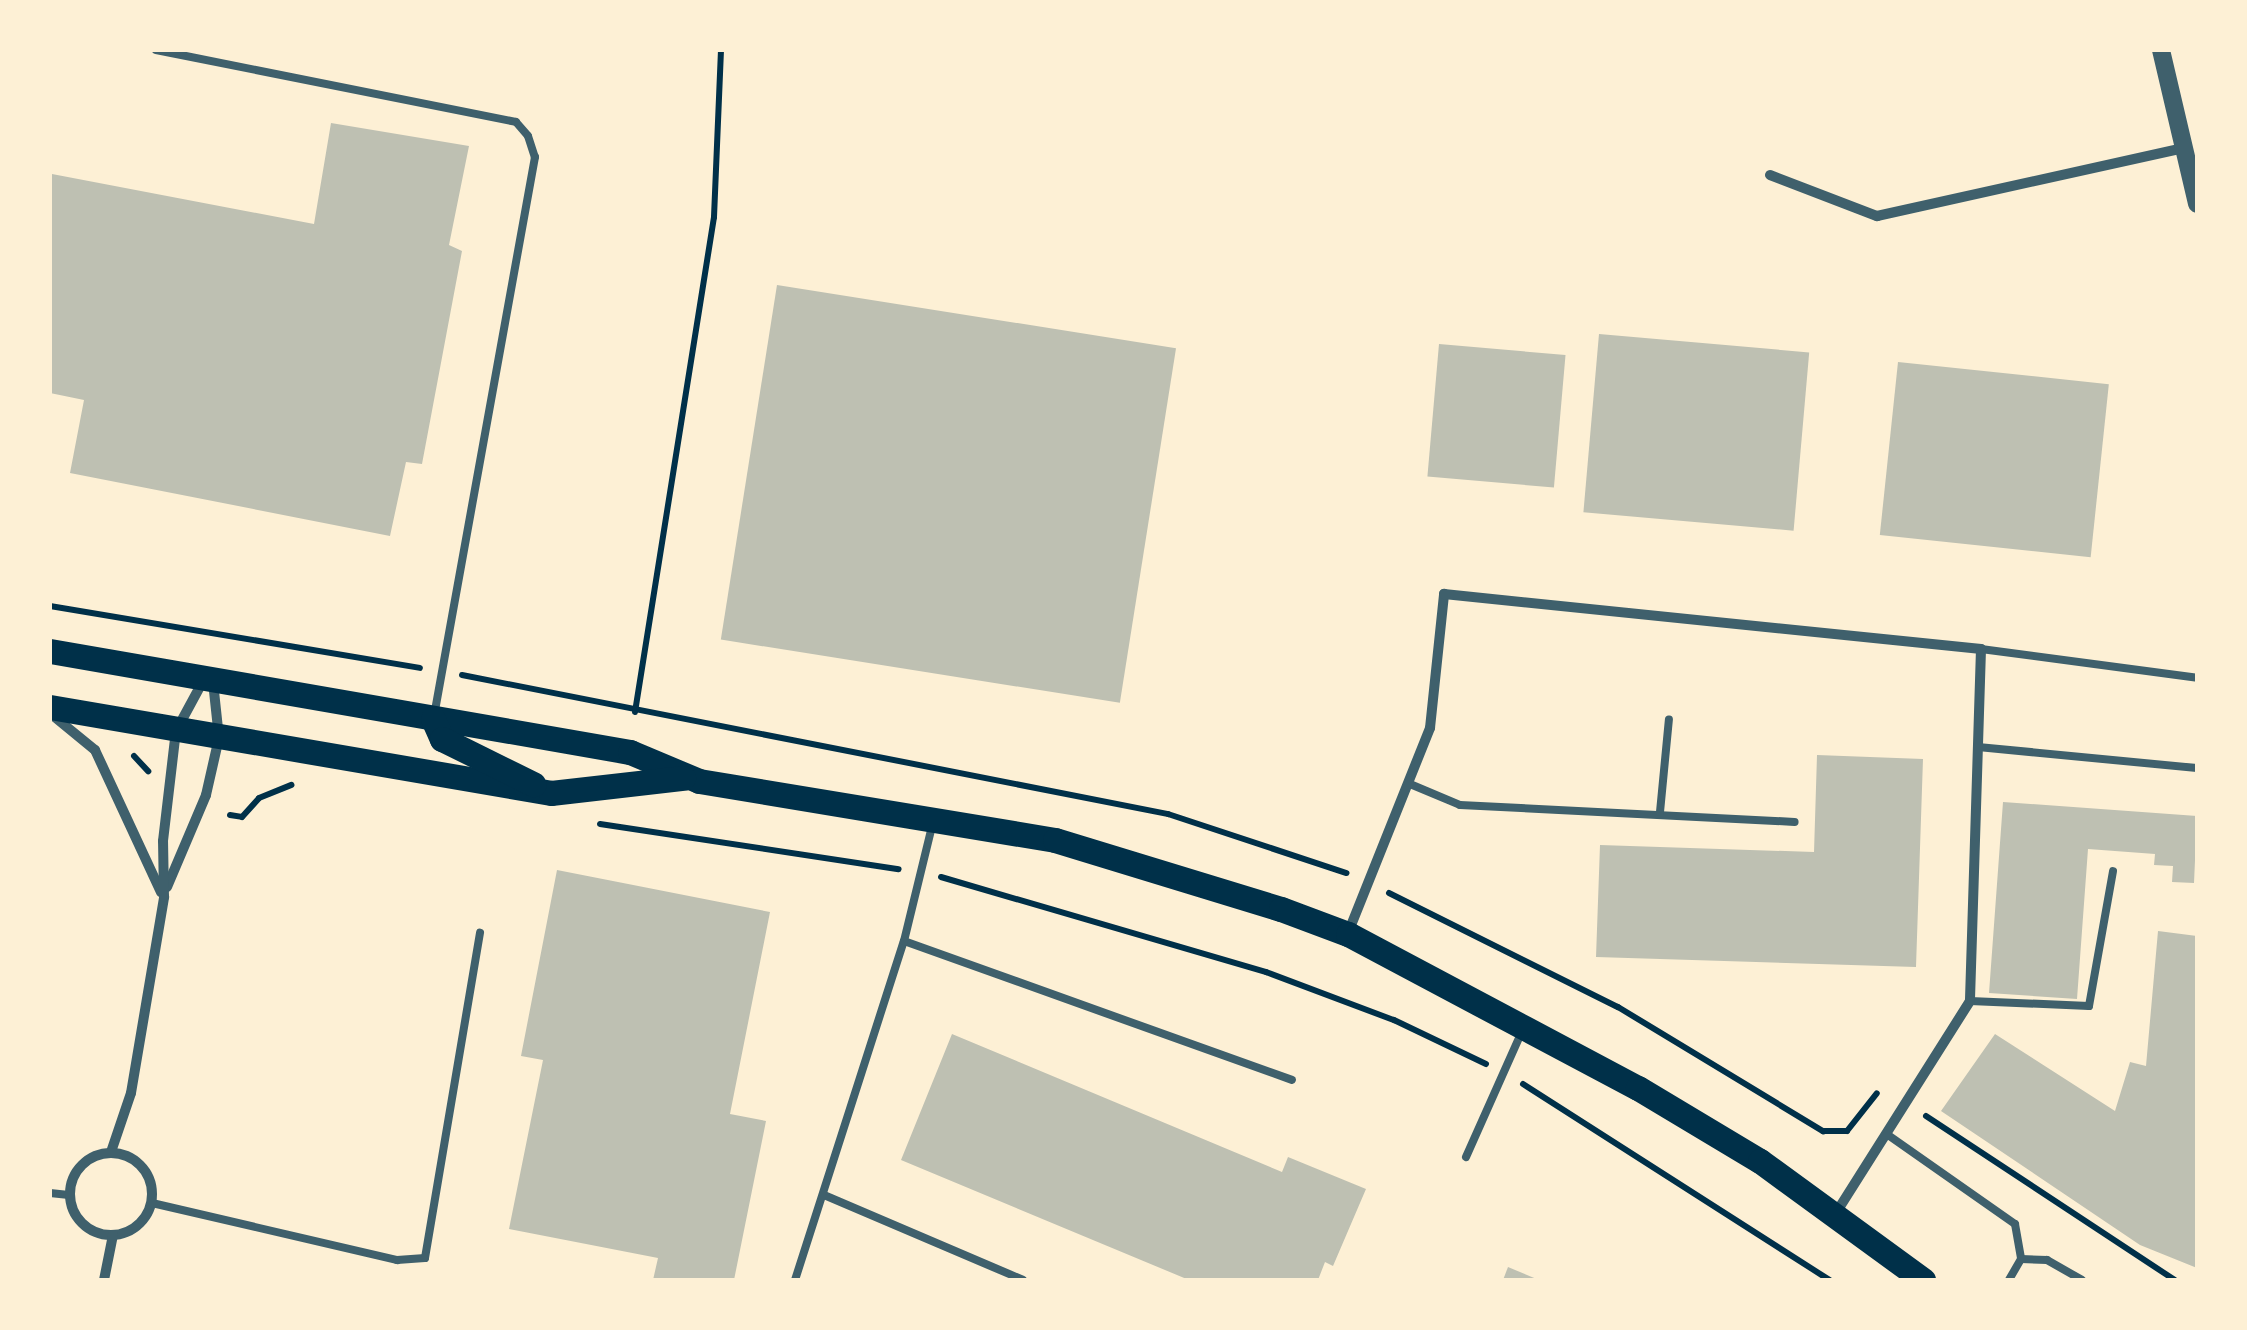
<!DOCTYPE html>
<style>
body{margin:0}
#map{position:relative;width:2247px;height:1330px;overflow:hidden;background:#fdf0d5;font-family:Spectral,serif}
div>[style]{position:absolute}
.building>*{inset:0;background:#bec0b2;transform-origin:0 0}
.path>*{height:6px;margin:-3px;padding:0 3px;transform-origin:3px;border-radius:3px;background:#003049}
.service>*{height:8px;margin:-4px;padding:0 4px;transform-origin:4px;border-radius:4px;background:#3f606c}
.minor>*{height:10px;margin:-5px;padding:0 5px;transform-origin:5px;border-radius:5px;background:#3f606c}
.minor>.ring{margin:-5px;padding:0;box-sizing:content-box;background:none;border:10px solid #3f606c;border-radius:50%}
.tertiary>*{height:18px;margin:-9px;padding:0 9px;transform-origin:9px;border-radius:9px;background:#3f606c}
.primary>*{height:25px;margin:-12.5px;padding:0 12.5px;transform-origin:12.5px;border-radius:12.5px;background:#003049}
span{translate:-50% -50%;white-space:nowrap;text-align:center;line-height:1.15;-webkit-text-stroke:8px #fdf0d5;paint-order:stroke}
.frame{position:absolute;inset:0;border:52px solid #fdf0d5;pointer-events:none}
</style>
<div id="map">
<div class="building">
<i style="clip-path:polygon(331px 123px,469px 146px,449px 245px,462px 251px,422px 464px,406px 462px,390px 536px,70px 473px,84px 400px,50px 393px,52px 174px,314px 224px)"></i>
<i style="left:777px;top:285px;width:404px;height:359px;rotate:9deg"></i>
<i style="left:1599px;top:334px;width:211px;height:179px;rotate:5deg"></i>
<i style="left:1439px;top:344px;width:127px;height:133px;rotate:5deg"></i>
<i style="left:1898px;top:362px;width:212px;height:174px;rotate:6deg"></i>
<i style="clip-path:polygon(1817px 755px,1923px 759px,1916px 967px,1596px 957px,1600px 845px,1814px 852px)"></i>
<i style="clip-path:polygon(2003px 802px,2197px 816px,2194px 883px,2172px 882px,2173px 866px,2154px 865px,2155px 854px,2088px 849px,2077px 999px,1989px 993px)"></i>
<i style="clip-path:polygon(557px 870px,770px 912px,730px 1114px,766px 1121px,734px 1280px,653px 1280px,658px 1258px,509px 1229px,543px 1060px,521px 1056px)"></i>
<i style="clip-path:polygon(2158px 931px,2197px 936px,2197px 1268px,2140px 1245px,1941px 1111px,1995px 1034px,2115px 1111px,2130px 1062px,2146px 1066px)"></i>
<i style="clip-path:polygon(952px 1034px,1282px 1172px,1288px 1157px,1366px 1189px,1333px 1266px,1325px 1262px,1318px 1280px,1189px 1280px,901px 1160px)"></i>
<i style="clip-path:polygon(1508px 1267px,1539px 1280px,1503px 1280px)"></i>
</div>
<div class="path">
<i style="left:50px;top:606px;width:375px;rotate:9.5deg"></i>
<i style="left:462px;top:675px;width:720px;rotate:11.14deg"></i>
<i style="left:1168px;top:814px;width:188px;rotate:18.3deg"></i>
<i style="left:635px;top:712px;width:501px;rotate:-80.93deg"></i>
<i style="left:714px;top:217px;width:167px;rotate:-87.6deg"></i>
<i style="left:134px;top:756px;width:21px;rotate:47deg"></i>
<i style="left:230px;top:815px;width:12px;rotate:9deg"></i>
<i style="left:242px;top:817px;width:25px;rotate:-48deg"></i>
<i style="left:259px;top:798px;width:35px;rotate:-22deg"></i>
<i style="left:600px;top:824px;width:302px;rotate:8.6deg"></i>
<i style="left:941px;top:877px;width:339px;rotate:16.3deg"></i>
<i style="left:1266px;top:972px;width:137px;rotate:20.6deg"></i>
<i style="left:1394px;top:1020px;width:102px;rotate:25.6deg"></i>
<i style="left:1389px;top:893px;width:256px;rotate:26.5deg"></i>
<i style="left:1618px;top:1007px;width:240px;rotate:31.2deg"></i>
<i style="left:1823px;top:1131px;width:24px"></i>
<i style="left:1847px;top:1131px;width:48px;rotate:-51.7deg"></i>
<i style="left:1523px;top:1084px;width:364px;rotate:32.6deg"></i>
<i style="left:1926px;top:1116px;width:298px;rotate:33.4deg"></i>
</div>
<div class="service">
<i style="left:156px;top:50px;width:367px;rotate:11.3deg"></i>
<i style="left:516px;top:122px;width:18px;rotate:49deg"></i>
<i style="left:528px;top:136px;width:22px;rotate:72deg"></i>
<i style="left:535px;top:157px;width:568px;rotate:100.24deg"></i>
<i style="left:1981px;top:649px;width:218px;rotate:7.6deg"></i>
<i style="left:1978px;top:747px;width:220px;rotate:5.5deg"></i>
<i style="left:1410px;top:784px;width:54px;rotate:22.8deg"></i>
<i style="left:1460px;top:805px;width:335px;rotate:2.9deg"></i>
<i style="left:1660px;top:812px;width:93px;rotate:-84.5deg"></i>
<i style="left:904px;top:941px;width:412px;rotate:19.7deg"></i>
<i style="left:1970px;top:1001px;width:119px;rotate:2.4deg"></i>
<i style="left:2089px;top:1006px;width:137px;rotate:-79.9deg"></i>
<i style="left:1888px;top:1135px;width:155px;rotate:35deg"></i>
<i style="left:2015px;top:1224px;width:36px;rotate:80deg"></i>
<i style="left:2021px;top:1259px;width:24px;rotate:120deg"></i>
<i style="left:1466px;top:1157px;width:140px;rotate:-66deg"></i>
<i style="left:50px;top:1193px;width:19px;rotate:6deg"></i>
<i style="left:824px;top:1195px;width:216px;rotate:23.1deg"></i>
<i style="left:152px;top:1203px;width:252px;rotate:13.1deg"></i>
<i style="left:397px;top:1260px;width:28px;rotate:-4deg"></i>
<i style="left:425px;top:1258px;width:330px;rotate:-80.4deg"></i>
<i style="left:2021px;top:1259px;width:26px;rotate:2deg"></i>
<i style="left:2047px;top:1260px;width:40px;rotate:29.7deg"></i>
<i style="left:795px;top:1280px;width:356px;rotate:-72.2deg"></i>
<i style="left:904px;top:941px;width:118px;rotate:-76.3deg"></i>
</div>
<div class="minor">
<i style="left:1770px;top:175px;width:115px;rotate:21deg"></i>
<i style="left:1877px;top:216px;width:313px;rotate:-12.5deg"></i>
<i style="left:51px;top:714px;width:57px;rotate:39.3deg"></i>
<i style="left:95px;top:750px;width:157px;rotate:65.1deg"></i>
<i style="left:167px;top:887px;width:100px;rotate:-67deg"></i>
<i style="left:206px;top:795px;width:58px;rotate:-77.2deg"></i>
<i style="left:219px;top:738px;width:56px;rotate:-96.1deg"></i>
<i style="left:1348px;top:933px;width:221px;rotate:-68.2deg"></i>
<i style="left:1430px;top:728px;width:135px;rotate:-84deg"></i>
<i style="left:1444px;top:594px;width:540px;rotate:5.85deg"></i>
<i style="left:1981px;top:649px;width:352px;rotate:91.8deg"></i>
<i style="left:1970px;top:1001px;width:251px;rotate:122.3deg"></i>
<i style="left:111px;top:1152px;width:62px;rotate:-71.3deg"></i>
<i style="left:131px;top:1093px;width:199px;rotate:-80.4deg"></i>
<i style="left:164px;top:897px;width:56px;rotate:-91deg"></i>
<i style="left:163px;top:841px;width:111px;rotate:-83.3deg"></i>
<i style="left:176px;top:731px;width:57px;rotate:-61.6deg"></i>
<i class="ring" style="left:70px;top:1153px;width:72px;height:72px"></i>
<i style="left:104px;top:1280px;width:46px;rotate:-78.7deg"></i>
</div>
<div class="tertiary">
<i style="left:2161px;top:50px;width:158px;rotate:76.8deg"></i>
</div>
<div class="primary">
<i style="left:50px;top:651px;width:589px;rotate:9.88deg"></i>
<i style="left:630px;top:752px;width:75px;rotate:22.8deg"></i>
<i style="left:699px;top:781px;width:361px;rotate:9.4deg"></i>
<i style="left:1055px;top:840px;width:236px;rotate:17deg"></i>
<i style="left:1281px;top:909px;width:72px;rotate:20.5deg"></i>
<i style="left:1348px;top:934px;width:328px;rotate:28deg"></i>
<i style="left:1638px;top:1088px;width:142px;rotate:30.9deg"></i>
<i style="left:1760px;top:1161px;width:202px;rotate:36.1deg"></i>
<i style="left:50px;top:707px;width:508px;rotate:9.74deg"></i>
<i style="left:551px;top:793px;width:133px;rotate:-6.5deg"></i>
<i style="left:433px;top:719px;width:22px;rotate:66deg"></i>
<i style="left:442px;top:739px;width:102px;rotate:26.3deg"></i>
</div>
<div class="frame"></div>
</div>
